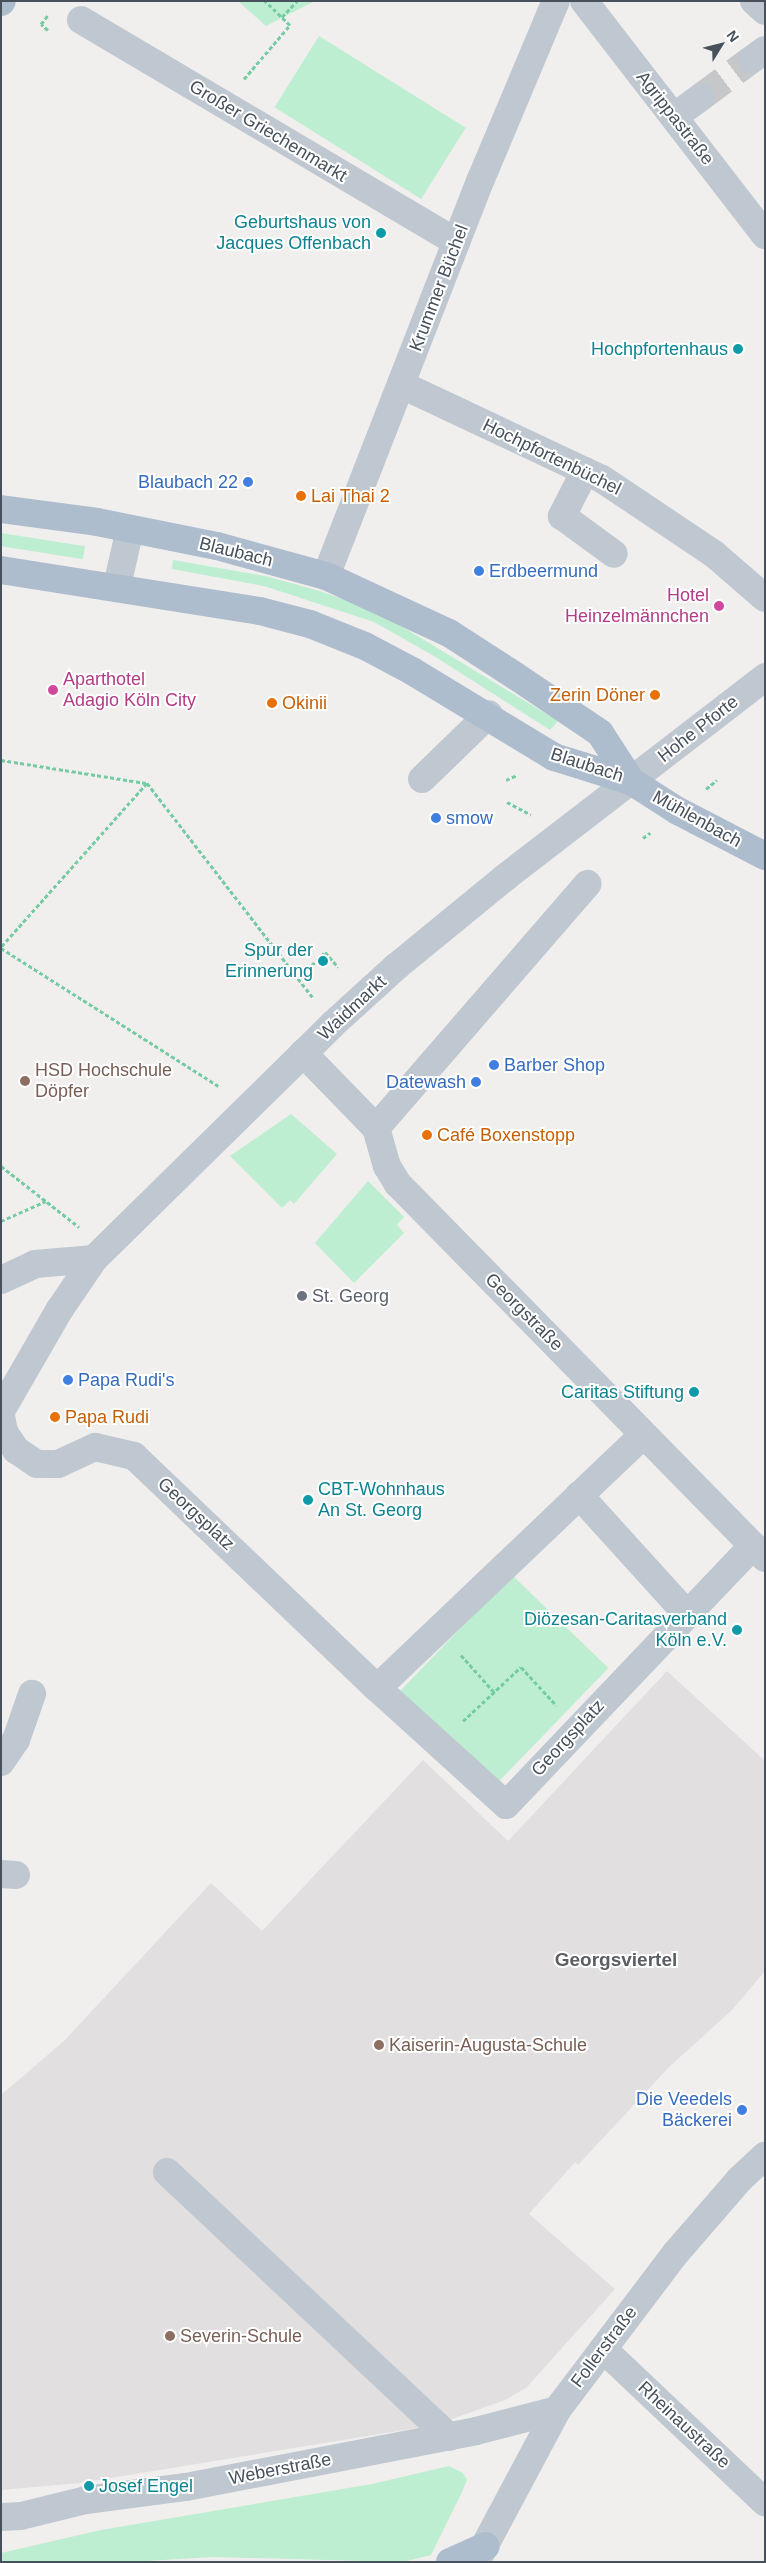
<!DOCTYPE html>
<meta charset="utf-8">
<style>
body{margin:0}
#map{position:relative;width:766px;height:2563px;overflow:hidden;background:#f1eeee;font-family:Arial,sans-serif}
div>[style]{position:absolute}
.education>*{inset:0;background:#e2dfe0}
.green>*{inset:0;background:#bdeed1;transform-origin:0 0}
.minor-tunnel>*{height:28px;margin-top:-14px;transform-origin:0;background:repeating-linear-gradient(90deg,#c6c7c9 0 28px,transparent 0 42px)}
.path>*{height:3px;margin-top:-1.5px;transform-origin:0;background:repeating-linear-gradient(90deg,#75cba3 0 4px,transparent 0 6.5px)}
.minor>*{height:28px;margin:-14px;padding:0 14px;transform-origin:14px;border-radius:14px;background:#bfc8d0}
.major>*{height:28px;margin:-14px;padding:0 14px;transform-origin:14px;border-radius:14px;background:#aebdcd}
.dots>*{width:14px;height:14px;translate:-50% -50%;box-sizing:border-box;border:2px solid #fff;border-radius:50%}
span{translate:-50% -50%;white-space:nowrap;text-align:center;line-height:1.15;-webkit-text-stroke:4px #fff;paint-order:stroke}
.street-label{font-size:18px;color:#47515b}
.culture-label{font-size:18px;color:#0d838f}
.right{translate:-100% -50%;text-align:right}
.left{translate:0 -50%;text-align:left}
.shop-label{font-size:18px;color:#366cbe}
.food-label{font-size:18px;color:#c56008}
.hotel-label{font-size:18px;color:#b23c85}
.education-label{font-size:18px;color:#785e54}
.worship-label{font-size:18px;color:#5b616d}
.neighbourhood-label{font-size:19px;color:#5b5e63;font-weight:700}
.frame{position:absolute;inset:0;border:2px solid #47515b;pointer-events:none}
.north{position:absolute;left:696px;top:20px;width:50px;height:50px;-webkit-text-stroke:4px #fff;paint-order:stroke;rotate:54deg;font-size:14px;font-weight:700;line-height:20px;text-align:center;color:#47515b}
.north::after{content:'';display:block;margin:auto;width:18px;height:22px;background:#47515b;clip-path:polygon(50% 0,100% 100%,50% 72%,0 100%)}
</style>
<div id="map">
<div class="education">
<i style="clip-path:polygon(667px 1671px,765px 1761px,765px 1971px,732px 2010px,668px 2068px,578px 2165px,575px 2162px,529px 2214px,615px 2289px,526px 2388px,505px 2400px,435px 2425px,80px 2483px,1px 2490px,1px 2095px,64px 2041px,211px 1883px,262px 1931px,423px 1760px,508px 1841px)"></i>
</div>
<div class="green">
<i style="clip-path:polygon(238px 1px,315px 1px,266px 26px)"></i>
<i style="left:319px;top:36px;width:173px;height:84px;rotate:32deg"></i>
<i style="left:1px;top:533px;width:85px;height:13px;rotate:9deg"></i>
<i style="clip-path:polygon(173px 560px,265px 576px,320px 591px,378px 612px,558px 721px,550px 730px,434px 656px,374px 622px,264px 586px,172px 569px)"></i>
<i style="clip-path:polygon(291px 1114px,337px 1154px,294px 1204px,290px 1200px,282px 1208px,230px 1156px)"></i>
<i style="clip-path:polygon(368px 1181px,404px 1217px,397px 1225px,404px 1233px,354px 1283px,315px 1243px)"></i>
<i style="left:512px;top:1575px;width:134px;height:174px;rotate:44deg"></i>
<i style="clip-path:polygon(449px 2466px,463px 2473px,467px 2480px,462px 2492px,431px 2555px,403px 2562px,213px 2557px,130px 2562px,1px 2562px,1px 2553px,101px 2530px,372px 2484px)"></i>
</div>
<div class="minor-tunnel">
<i style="left:701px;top:97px;width:62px;rotate:-36.5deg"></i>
</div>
<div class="path">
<i style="left:282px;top:17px;width:22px;rotate:-47deg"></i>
<i style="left:48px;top:30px;width:9px;rotate:-139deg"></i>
<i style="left:41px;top:24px;width:11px;rotate:-52deg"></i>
<i style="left:244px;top:79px;width:71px;rotate:-49.6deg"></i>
<i style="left:290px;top:25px;width:35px;rotate:-136deg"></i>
<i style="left:1px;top:760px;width:148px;rotate:9deg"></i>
<i style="left:147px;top:783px;width:220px;rotate:131.7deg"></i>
<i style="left:506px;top:780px;width:12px;rotate:-24deg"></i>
<i style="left:147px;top:783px;width:272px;rotate:52.3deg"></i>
<i style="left:706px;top:789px;width:14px;rotate:-39deg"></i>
<i style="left:507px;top:802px;width:27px;rotate:28deg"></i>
<i style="left:643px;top:838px;width:9px;rotate:-36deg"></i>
<i style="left:1px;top:948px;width:259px;rotate:32.4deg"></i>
<i style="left:298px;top:979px;width:38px;rotate:-45deg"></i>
<i style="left:325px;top:952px;width:20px;rotate:49deg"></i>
<i style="left:1px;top:1166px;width:99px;rotate:38deg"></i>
<i style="left:1px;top:1221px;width:49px;rotate:-24deg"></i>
<i style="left:461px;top:1655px;width:50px;rotate:48.3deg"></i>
<i style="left:463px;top:1721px;width:79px;rotate:-43deg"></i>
<i style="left:521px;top:1667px;width:52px;rotate:47.4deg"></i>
</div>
<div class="minor">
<i style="left:584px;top:1px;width:296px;rotate:52.3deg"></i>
<i style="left:754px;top:1px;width:15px;rotate:42deg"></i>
<i style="left:81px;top:20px;width:436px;rotate:30.6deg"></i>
<i style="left:751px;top:60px;width:17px;rotate:-36deg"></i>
<i style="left:675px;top:116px;width:32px;rotate:-36deg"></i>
<i style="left:402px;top:385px;width:221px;rotate:25.2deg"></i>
<i style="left:602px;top:479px;width:135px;rotate:33.8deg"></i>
<i style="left:714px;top:554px;width:67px;rotate:40.8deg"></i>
<i style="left:585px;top:471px;width:51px;rotate:117.1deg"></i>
<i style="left:562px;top:516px;width:64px;rotate:36.2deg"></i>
<i style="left:326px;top:576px;width:426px;rotate:-68.7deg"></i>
<i style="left:481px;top:179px;width:193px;rotate:-67.2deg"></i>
<i style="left:117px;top:586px;width:58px;rotate:-77.2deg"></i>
<i style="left:422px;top:779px;width:93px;rotate:-44.1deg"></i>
<i style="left:303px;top:1053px;width:105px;rotate:45.8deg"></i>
<i style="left:376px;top:1128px;width:40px;rotate:74deg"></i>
<i style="left:387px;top:1166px;width:21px;rotate:59deg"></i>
<i style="left:398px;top:1184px;width:524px;rotate:45.54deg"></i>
<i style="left:376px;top:1128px;width:323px;rotate:-49.1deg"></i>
<i style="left:1px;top:1280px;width:38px;rotate:-25deg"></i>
<i style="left:35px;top:1264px;width:59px;rotate:-4.8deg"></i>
<i style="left:1px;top:1411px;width:118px;rotate:-60deg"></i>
<i style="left:60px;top:1309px;width:60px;rotate:-55.8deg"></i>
<i style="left:94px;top:1259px;width:335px;rotate:-44.5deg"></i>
<i style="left:333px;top:1024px;width:86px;rotate:-42.2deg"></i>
<i style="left:397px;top:966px;width:142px;rotate:-39.3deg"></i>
<i style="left:507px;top:876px;width:326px;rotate:-37.6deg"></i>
<i style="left:1px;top:1416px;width:16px;rotate:79deg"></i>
<i style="left:4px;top:1432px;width:22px;rotate:56deg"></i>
<i style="left:16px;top:1450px;width:25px;rotate:34deg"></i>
<i style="left:37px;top:1464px;width:21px"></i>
<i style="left:58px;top:1464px;width:41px;rotate:-24.7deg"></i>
<i style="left:95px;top:1447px;width:40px;rotate:13deg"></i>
<i style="left:134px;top:1456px;width:336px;rotate:43.7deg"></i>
<i style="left:643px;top:1435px;width:367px;rotate:136.4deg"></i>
<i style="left:377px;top:1688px;width:174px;rotate:42.2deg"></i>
<i style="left:506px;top:1805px;width:358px;rotate:-46.4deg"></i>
<i style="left:579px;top:1495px;width:161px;rotate:47.8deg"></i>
<i style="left:1px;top:1762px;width:27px;rotate:-56deg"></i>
<i style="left:16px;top:1740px;width:49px;rotate:-70.8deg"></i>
<i style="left:1px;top:1874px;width:15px;rotate:4deg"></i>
<i style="left:167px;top:2172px;width:387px;rotate:43.2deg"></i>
<i style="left:603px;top:2349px;width:223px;rotate:43.4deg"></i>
<i style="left:1px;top:2517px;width:20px;rotate:-3deg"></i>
<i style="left:21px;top:2516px;width:67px;rotate:-13.8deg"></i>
<i style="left:86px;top:2500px;width:101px;rotate:-7.4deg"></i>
<i style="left:186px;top:2487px;width:295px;rotate:-10.9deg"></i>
<i style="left:476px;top:2431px;width:84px;rotate:-14.5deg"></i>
<i style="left:476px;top:2562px;width:172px;rotate:-61.9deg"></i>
<i style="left:557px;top:2410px;width:196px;rotate:-52.9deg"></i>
<i style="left:675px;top:2254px;width:99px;rotate:-49.1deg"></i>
<i style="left:740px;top:2179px;width:34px;rotate:-43deg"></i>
</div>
<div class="major">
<i style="left:1px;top:2px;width:1px;rotate:-45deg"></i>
<i style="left:1px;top:509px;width:97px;rotate:7.7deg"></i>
<i style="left:97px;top:522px;width:122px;rotate:11.3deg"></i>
<i style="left:217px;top:546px;width:113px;rotate:15.4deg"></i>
<i style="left:326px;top:576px;width:136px;rotate:24.9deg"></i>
<i style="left:449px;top:633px;width:81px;rotate:32.9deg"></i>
<i style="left:517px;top:677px;width:100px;rotate:34deg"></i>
<i style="left:600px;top:733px;width:57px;rotate:57.1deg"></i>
<i style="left:1px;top:570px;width:262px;rotate:9deg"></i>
<i style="left:260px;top:611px;width:52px;rotate:14.6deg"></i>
<i style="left:310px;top:624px;width:59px;rotate:21.8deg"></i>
<i style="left:365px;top:646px;width:53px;rotate:28deg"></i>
<i style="left:412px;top:671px;width:166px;rotate:31.2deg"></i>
<i style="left:554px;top:757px;width:81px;rotate:17.3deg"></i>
<i style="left:631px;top:781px;width:56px;rotate:32.6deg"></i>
<i style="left:678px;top:811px;width:98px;rotate:27.3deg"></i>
<i style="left:450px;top:2562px;width:39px;rotate:-24deg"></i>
</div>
<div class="dots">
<i style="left:381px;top:233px;background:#0f9aa8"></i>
<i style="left:738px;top:349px;background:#0f9aa8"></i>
<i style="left:248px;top:482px;background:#3f7fe0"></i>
<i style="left:301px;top:496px;background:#e8710a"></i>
<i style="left:479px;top:571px;background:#3f7fe0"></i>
<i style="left:719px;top:606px;background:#d1479c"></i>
<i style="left:53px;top:690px;background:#d1479c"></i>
<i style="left:655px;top:695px;background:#e8710a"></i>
<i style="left:272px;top:703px;background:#e8710a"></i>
<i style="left:436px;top:818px;background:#3f7fe0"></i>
<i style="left:323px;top:961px;background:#0f9aa8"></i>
<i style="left:494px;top:1065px;background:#3f7fe0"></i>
<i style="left:25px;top:1081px;background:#8d6e63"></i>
<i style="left:476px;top:1082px;background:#3f7fe0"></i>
<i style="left:427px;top:1135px;background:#e8710a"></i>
<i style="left:302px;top:1296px;background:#6b7280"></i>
<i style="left:68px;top:1380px;background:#3f7fe0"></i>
<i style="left:694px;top:1392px;background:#0f9aa8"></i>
<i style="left:55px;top:1417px;background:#e8710a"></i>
<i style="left:308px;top:1500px;background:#0f9aa8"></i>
<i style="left:737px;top:1630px;background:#0f9aa8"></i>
<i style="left:379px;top:2045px;background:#8d6e63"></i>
<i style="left:742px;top:2110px;background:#3f7fe0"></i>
<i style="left:170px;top:2336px;background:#8d6e63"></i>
<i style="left:89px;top:2486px;background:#0f9aa8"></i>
</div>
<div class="street-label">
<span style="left:675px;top:118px;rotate:52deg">Agrippastraße</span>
<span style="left:268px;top:131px;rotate:31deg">Großer Griechenmarkt</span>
<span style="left:439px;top:288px;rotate:-69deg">Krummer Büchel</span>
<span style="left:552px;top:457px;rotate:26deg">Hochpfortenbüchel</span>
<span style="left:236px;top:552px;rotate:14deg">Blaubach</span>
<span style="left:698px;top:729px;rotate:-38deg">Hohe Pforte</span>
<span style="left:587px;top:765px;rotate:18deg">Blaubach</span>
<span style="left:697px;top:819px;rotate:29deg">Mühlenbach</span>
<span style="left:352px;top:1008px;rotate:-43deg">Waidmarkt</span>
<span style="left:524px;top:1312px;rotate:45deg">Georgstraße</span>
<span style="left:196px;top:1514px;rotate:43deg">Georgsplatz</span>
<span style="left:568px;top:1738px;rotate:-47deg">Georgsplatz</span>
<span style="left:604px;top:2347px;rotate:-53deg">Follerstraße</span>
<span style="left:684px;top:2425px;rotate:43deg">Rheinaustraße</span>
<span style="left:280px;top:2469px;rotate:-11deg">Weberstraße</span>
</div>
<div class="culture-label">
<span class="right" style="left:371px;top:233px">Geburtshaus von<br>Jacques Offenbach</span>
<span class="right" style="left:728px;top:349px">Hochpfortenhaus</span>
<span class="right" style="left:313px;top:961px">Spur der<br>Erinnerung</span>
<span class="right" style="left:684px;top:1392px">Caritas Stiftung</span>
<span class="left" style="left:318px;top:1500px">CBT-Wohnhaus<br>An St. Georg</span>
<span class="right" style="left:727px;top:1630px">Diözesan-Caritasverband<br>Köln e.V.</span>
<span class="left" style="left:99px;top:2486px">Josef Engel</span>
</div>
<div class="shop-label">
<span class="right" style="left:238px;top:482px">Blaubach 22</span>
<span class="left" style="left:489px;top:571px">Erdbeermund</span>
<span class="left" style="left:446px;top:818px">smow</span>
<span class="left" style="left:504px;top:1065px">Barber Shop</span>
<span class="right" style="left:466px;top:1082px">Datewash</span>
<span class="left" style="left:78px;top:1380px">Papa Rudi's</span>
<span class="right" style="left:732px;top:2110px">Die Veedels<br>Bäckerei</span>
</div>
<div class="food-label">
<span class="left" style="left:311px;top:496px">Lai Thai 2</span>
<span class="right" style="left:645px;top:695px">Zerin Döner</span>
<span class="left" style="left:282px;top:703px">Okinii</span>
<span class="left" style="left:437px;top:1135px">Café Boxenstopp</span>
<span class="left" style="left:65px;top:1417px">Papa Rudi</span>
</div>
<div class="hotel-label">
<span class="right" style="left:709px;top:606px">Hotel<br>Heinzelmännchen</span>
<span class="left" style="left:63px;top:690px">Aparthotel<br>Adagio Köln City</span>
</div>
<div class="education-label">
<span class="left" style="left:35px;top:1081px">HSD Hochschule<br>Döpfer</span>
<span class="left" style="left:389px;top:2045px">Kaiserin-Augusta-Schule</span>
<span class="left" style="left:180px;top:2336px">Severin-Schule</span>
</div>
<div class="worship-label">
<span class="left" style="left:312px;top:1296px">St. Georg</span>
</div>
<div class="neighbourhood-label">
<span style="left:616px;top:1960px">Georgsviertel</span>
</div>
<div class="frame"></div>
<div class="north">N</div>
</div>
